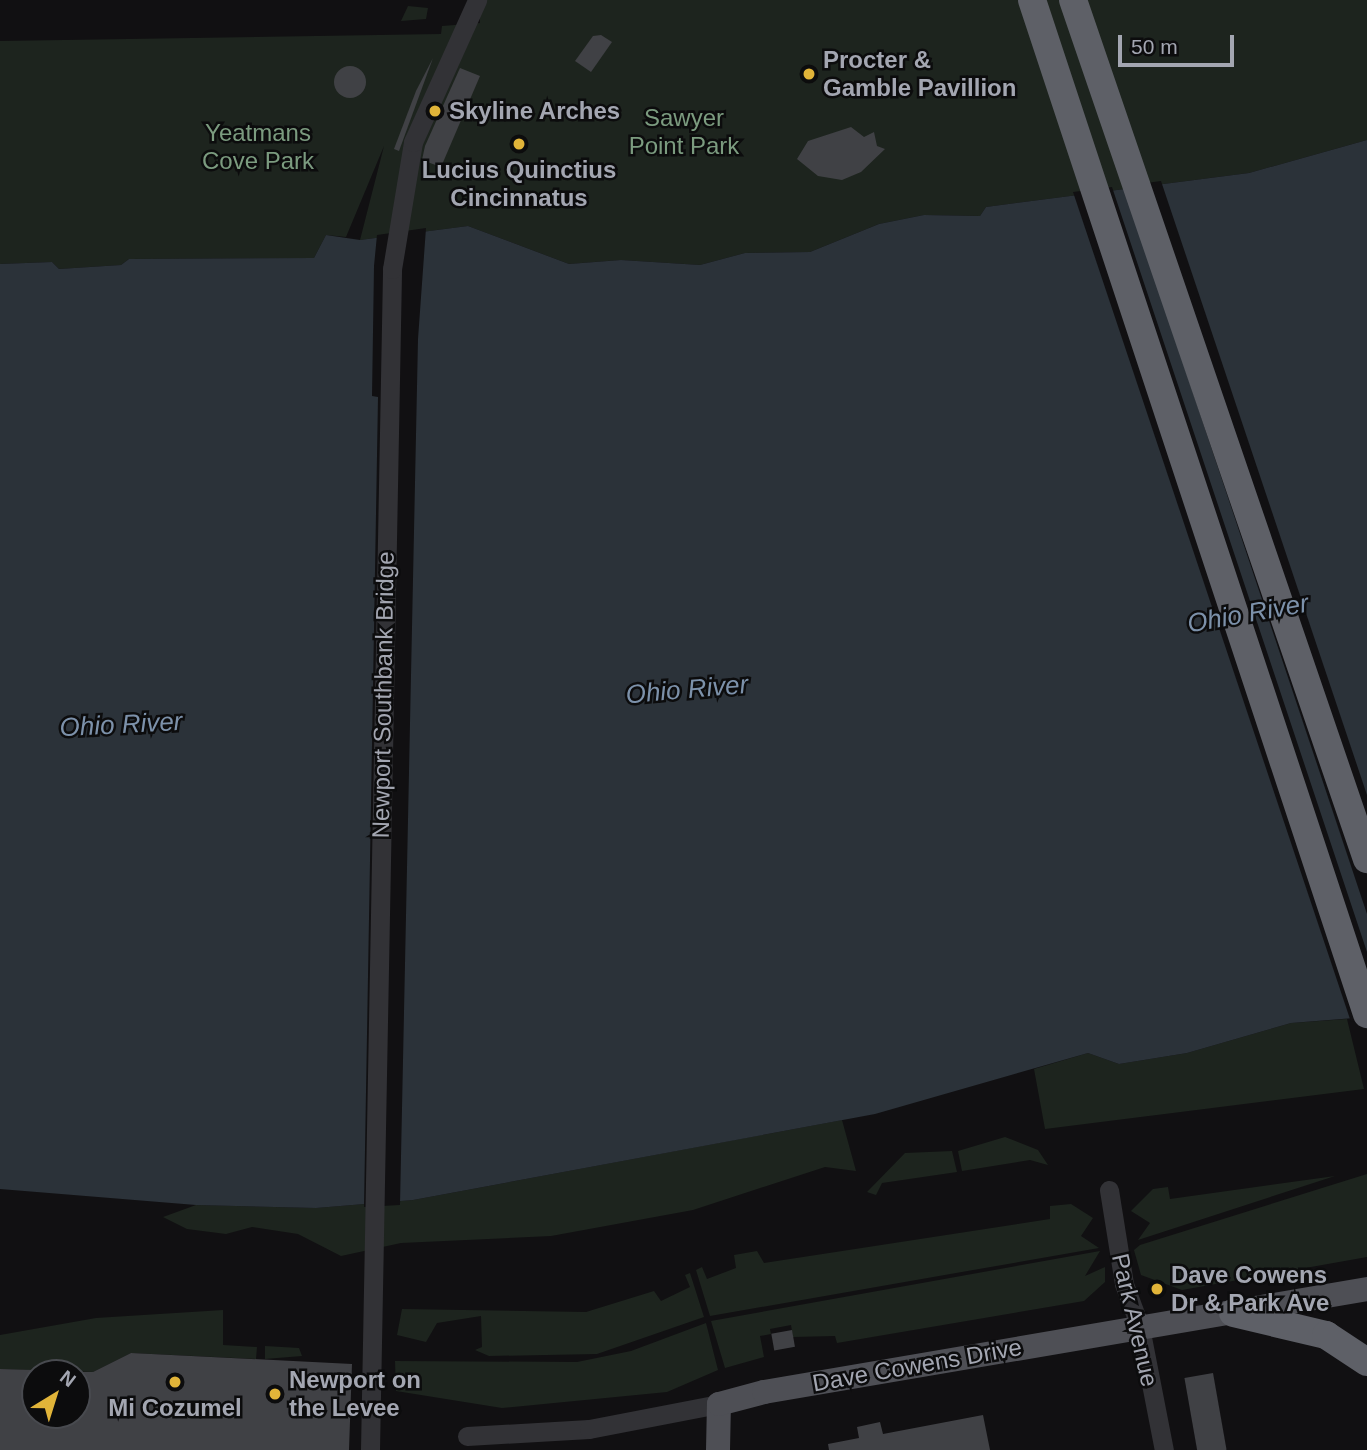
<!DOCTYPE html>
<style>
body{margin:0}
#map{position:relative;width:1367px;height:1450px;overflow:hidden;background:#111012;font-family:Arial,sans-serif}
div>[style]{position:absolute}
.green>*{inset:0;background:#1d241e}
.water>*{inset:0;background:#2b3239}
.pier>*{inset:0;background:#111012}
.building>*{inset:0;background:#404145;transform-origin:0 0}
.round{border-radius:50%}
.minor>*{height:19px;margin:-9.5px;padding:0 9.5px;transform-origin:9.5px;border-radius:9.5px;background:#323236}
.major>*{height:24px;margin:-12px;padding:0 12px;transform-origin:12px;border-radius:12px;background:#4e4f55}
.highway>*{height:28px;margin:-14px;padding:0 14px;transform-origin:14px;border-radius:14px;background:#5e6067}
.dots>*{width:19px;height:19px;translate:-50% -50%;box-sizing:border-box;border:4px solid #0c0c0d;border-radius:50%}
span{translate:-50% -50%;white-space:nowrap;text-align:center;line-height:1.15;-webkit-text-stroke:5px #0c0c0d;paint-order:stroke}
.poi-label{font-size:24px;color:#a3a6b1;font-weight:700}
.left{translate:0 -50%;text-align:left}
.park-label{font-size:24px;color:#7b9b7f}
.street-label{font-size:24px;color:#a3a6b1}
.water-label{font-size:26px;color:#7c91aa;font-style:italic}
.north{position:absolute;left:21px;top:1359px;width:70px;height:70px;box-sizing:border-box;background:#0c0c0d;border:2px solid #484a4f;border-radius:50%;rotate:38deg;font-size:19px;font-weight:700;line-height:28px;text-align:center;color:#a3a6b1}
.north::after{content:'';display:block;margin:auto;width:24px;height:32px;background:#e1b439;clip-path:polygon(50% 0,100% 100%,50% 72%,0 100%)}
.scale{position:absolute;left:1118px;top:35px;width:116px;height:32px;box-sizing:border-box;border:4px solid #a3a6b1;border-top:0;padding-left:9px;font-size:21px;line-height:24px;white-space:nowrap;color:#a3a6b1;-webkit-text-stroke:5px #0c0c0d;paint-order:stroke}
</style>
<div id="map">
<div class="green">
<i style="clip-path:polygon(479px 0,1367px 0,1367px 140px,1249px 173px,986px 207px,980px 216px,924px 215px,879px 224px,810px 252px,745px 253px,700px 265px,621px 260px,569px 264px,468px 226px,360px 240px,384px 146px,346px 237px,326px 235px,314px 258px,129px 259px,121px 265px,59px 269px,52px 262px,0 264px,0 41px,441px 34px,442px 26px,480px 23px)"></i>
<i style="clip-path:polygon(408px 6px,428px 8px,426px 19px,401px 21px)"></i>
<i style="clip-path:polygon(1347px 1019px,1364px 1089px,1045px 1129px,1034px 1069px,1088px 1053px,1119px 1064px,1187px 1053px,1291px 1023px)"></i>
<i style="clip-path:polygon(842px 1120px,856px 1171px,825px 1167px,693px 1210px,551px 1236px,401px 1243px,341px 1256px,298px 1234px,252px 1227px,226px 1234px,187px 1229px,163px 1217px,196px 1205px,316px 1208px,413px 1200px)"></i>
<i style="clip-path:polygon(1005px 1137px,1038px 1150px,1048px 1165px,1030px 1160px,962px 1171px,958px 1151px)"></i>
<i style="clip-path:polygon(952px 1151px,957px 1172px,882px 1183px,876px 1195px,867px 1192px,905px 1153px)"></i>
<i style="clip-path:polygon(1367px 1174px,1367px 1257px,1182px 1290px,1141px 1275px,1134px 1250px,1140px 1245px)"></i>
<i style="clip-path:polygon(1335px 1176px,1138px 1240px,1150px 1223px,1131px 1211px,1153px 1189px,1168px 1187px,1170px 1199px)"></i>
<i style="clip-path:polygon(1071px 1204px,1093px 1218px,1081px 1236px,1099px 1248px,710px 1316px,696px 1270px,702px 1267px,707px 1279px,736px 1268px,734px 1255px,757px 1251px,764px 1263px,1050px 1219px,1050px 1206px)"></i>
<i style="clip-path:polygon(1100px 1251px,1085px 1276px,1105px 1267px,1105px 1282px,1084px 1301px,837px 1343px,835px 1336px,793px 1337px,791px 1325px,770px 1329px,771px 1334px,760px 1336px,764px 1357px,725px 1368px,711px 1321px)"></i>
<i style="clip-path:polygon(690px 1273px,704px 1317px,597px 1354px,489px 1356px,475px 1350px,482px 1347px,481px 1316px,437px 1323px,426px 1342px,397px 1335px,402px 1309px,586px 1312px,654px 1291px,661px 1301px,690px 1287px,685px 1275px)"></i>
<i style="clip-path:polygon(223px 1310px,223px 1345px,257px 1347px,256px 1359px,131px 1353px,93px 1372px,0 1369px,0 1335px,96px 1318px)"></i>
<i style="clip-path:polygon(706px 1323px,718px 1370px,667px 1392px,502px 1408px,396px 1391px,395px 1361px,577px 1362px,631px 1351px)"></i>
<i style="clip-path:polygon(265px 1346px,299px 1348px,302px 1356px,265px 1359px)"></i>
</div>
<div class="water">
<i style="clip-path:polygon(1367px 140px,1367px 1017px,1291px 1023px,1187px 1053px,1119px 1064px,1088px 1053px,875px 1114px,413px 1200px,316px 1208px,196px 1205px,0 1189px,0 264px,52px 262px,59px 269px,121px 265px,129px 259px,314px 258px,326px 235px,360px 240px,468px 226px,569px 264px,621px 260px,700px 265px,745px 253px,810px 252px,879px 224px,924px 215px,980px 216px,986px 207px,1249px 173px)"></i>
</div>
<div class="pier">
<i style="clip-path:polygon(1161px 181px,1367px 795px,1367px 914px,1124px 186px)"></i>
<i style="clip-path:polygon(1112px 187px,1367px 952px,1367px 1021px,1351px 1022px,1073px 192px)"></i>
<i style="clip-path:polygon(426px 228px,418px 339px,400px 1205px,364px 1207px,378px 397px,372px 396px,374px 266px,377px 235px)"></i>
</div>
<div class="building">
<i style="clip-path:polygon(601px 35px,612px 42px,591px 72px,575px 61px,593px 36px)"></i>
<i style="clip-path:polygon(433px 58px,399px 151px,394px 149px,416px 91px)"></i>
<i class="round" style="left:334px;top:66px;width:32px;height:32px"></i>
<i style="clip-path:polygon(460px 68px,480px 76px,441px 167px,422px 160px,425px 146px)"></i>
<i style="clip-path:polygon(851px 127px,864px 137px,874px 132px,877px 146px,885px 149px,861px 172px,842px 180px,818px 176px,797px 159px,808px 141px)"></i>
<i style="left:792px;top:1330px;width:17px;height:21px;rotate:80deg"></i>
<i style="clip-path:polygon(131px 1353px,352px 1364px,349px 1450px,0 1450px,0 1369px,35px 1370px,35px 1415px,77px 1415px,77px 1372px,93px 1372px)"></i>
<i style="left:1213px;top:1373px;width:78px;height:29px;rotate:80deg"></i>
<i style="clip-path:polygon(983px 1415px,990px 1450px,829px 1450px,828px 1444px,859px 1438px,857px 1427px,880px 1422px,883px 1434px)"></i>
</div>
<div class="minor">
<i style="left:1109px;top:1190px;width:95px;rotate:80.9deg"></i>
<i style="left:1124px;top:1284px;width:46px;rotate:69.6deg"></i>
<i style="left:1140px;top:1327px;width:125px;rotate:79deg"></i>
<i style="left:467px;top:1436px;width:122px;rotate:-3.3deg"></i>
<i style="left:589px;top:1429px;width:132px;rotate:-10.9deg"></i>
<i style="left:370px;top:1450px;width:1181px;rotate:-88.93deg"></i>
<i style="left:392px;top:269px;width:129px;rotate:-80.6deg"></i>
<i style="left:413px;top:142px;width:156px;rotate:-65.7deg"></i>
</div>
<div class="major">
<i style="left:718px;top:1450px;width:46px;rotate:-88.8deg"></i>
<i style="left:719px;top:1404px;width:47px;rotate:-14.9deg"></i>
<i style="left:764px;top:1392px;width:612px;rotate:-9.69deg"></i>
</div>
<div class="highway">
<i style="left:1032px;top:0;width:1068px;rotate:71.72deg"></i>
<i style="left:1073px;top:0;width:908px;rotate:71.11deg"></i>
<i style="left:1233px;top:1313px;width:96px;rotate:13.3deg"></i>
<i style="left:1326px;top:1335px;width:49px;rotate:33.4deg"></i>
</div>
<div class="dots">
<i style="left:809px;top:74px;background:#e1b439"></i>
<i style="left:435px;top:111px;background:#e1b439"></i>
<i style="left:519px;top:144px;background:#e1b439"></i>
<i style="left:1157px;top:1289px;background:#e1b439"></i>
<i style="left:175px;top:1382px;background:#e1b439"></i>
<i style="left:275px;top:1394px;background:#e1b439"></i>
</div>
<div class="poi-label">
<span class="left" style="left:823px;top:74px">Procter &amp;<br>Gamble Pavillion</span>
<span class="left" style="left:449px;top:111px">Skyline Arches</span>
<span style="left:519px;top:184px">Lucius Quinctius<br>Cincinnatus</span>
<span class="left" style="left:1171px;top:1289px">Dave Cowens<br>Dr &amp; Park Ave</span>
<span class="left" style="left:289px;top:1394px">Newport on<br>the Levee</span>
<span style="left:175px;top:1408px">Mi Cozumel</span>
</div>
<div class="park-label">
<span style="left:684px;top:132px">Sawyer<br>Point Park</span>
<span style="left:258px;top:147px">Yeatmans<br>Cove Park</span>
</div>
<div class="street-label">
<span style="left:383px;top:695px;rotate:-89deg">Newport Southbank Bridge</span>
<span style="left:1135px;top:1320px;rotate:77deg">Park Avenue</span>
<span style="left:917px;top:1365px;rotate:-10deg">Dave Cowens Drive</span>
</div>
<div class="water-label">
<span style="left:1248px;top:614px;rotate:-10deg">Ohio River</span>
<span style="left:687px;top:690px;rotate:-5deg">Ohio River</span>
<span style="left:121px;top:725px;rotate:-3deg">Ohio River</span>
</div>
<div class="north">N</div>
<div class="scale">50 m</div>
</div>
